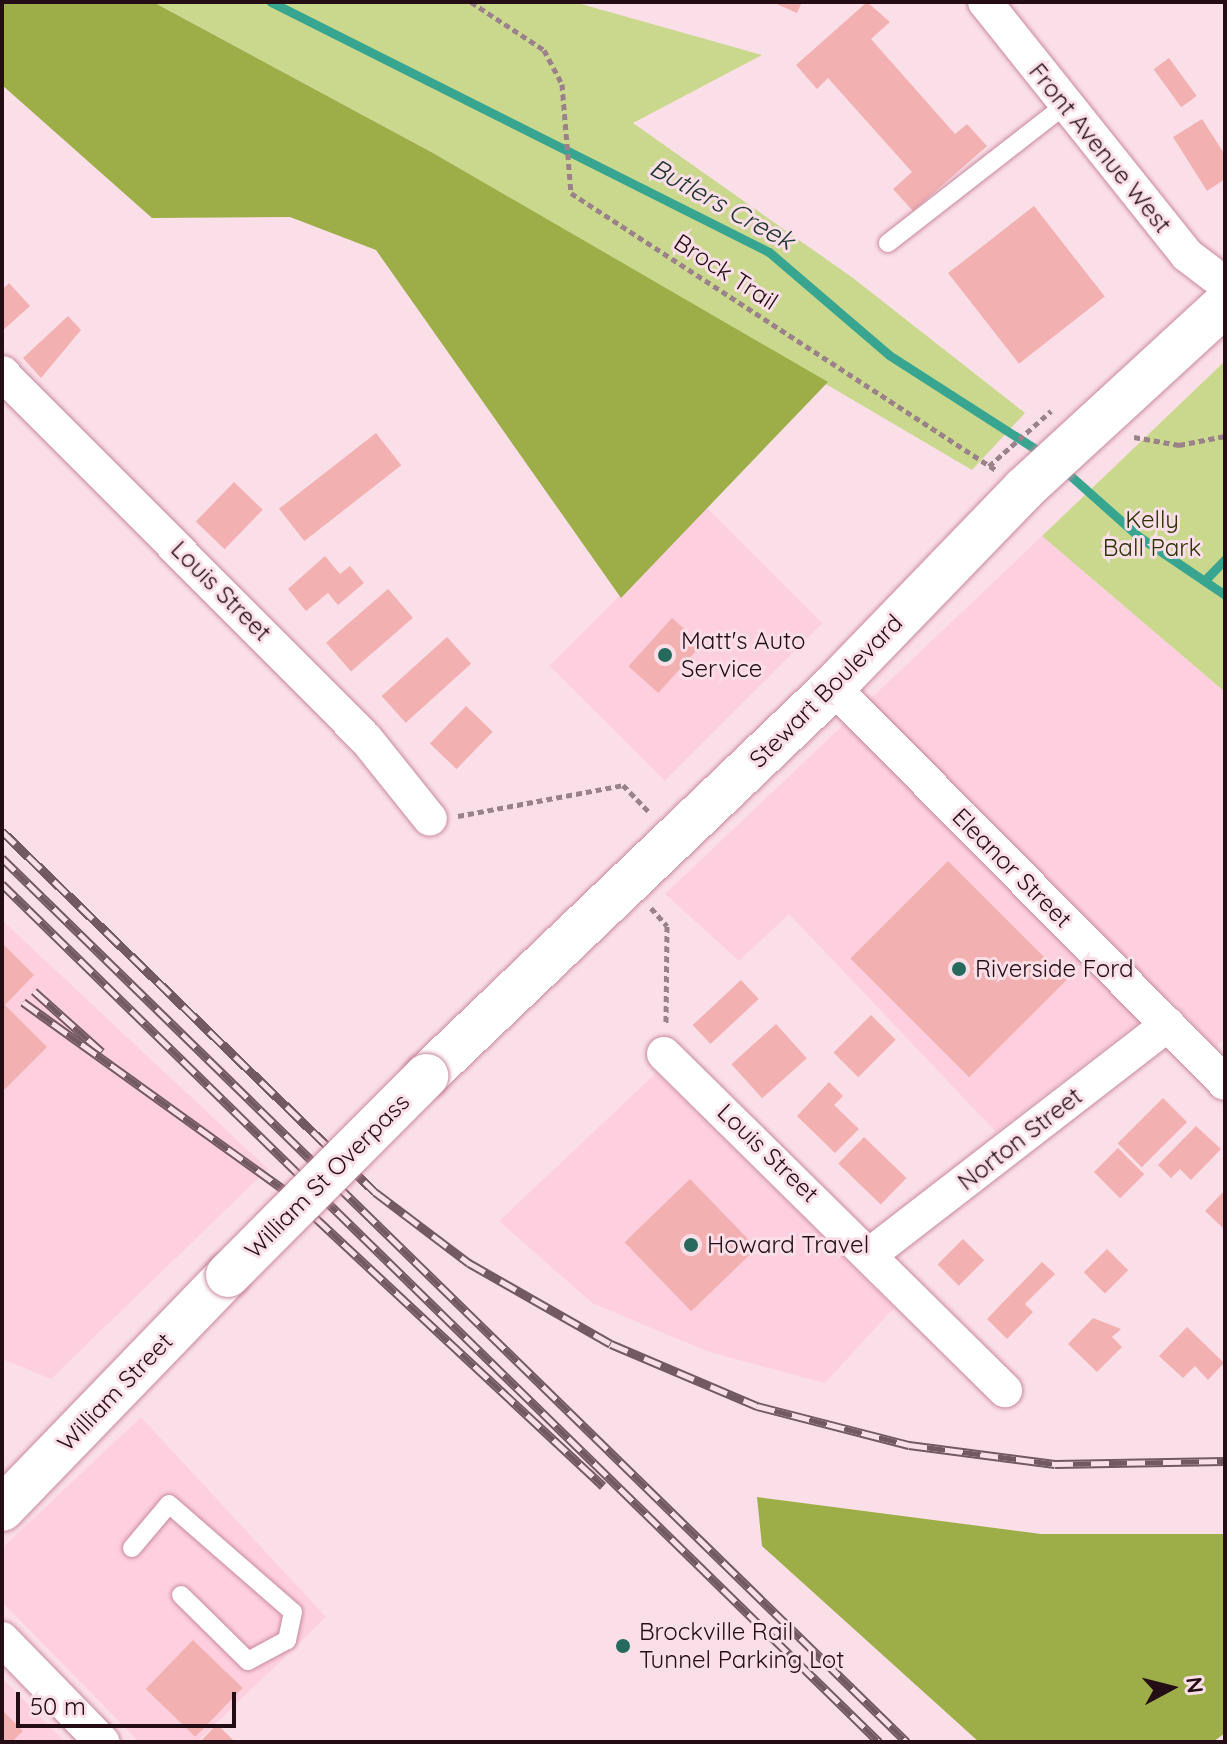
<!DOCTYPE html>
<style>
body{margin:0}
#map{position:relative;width:1227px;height:1744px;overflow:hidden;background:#fbdfe8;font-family:Quicksand,sans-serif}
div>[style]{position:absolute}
.built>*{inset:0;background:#fed0df;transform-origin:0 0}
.green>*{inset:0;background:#cad88d}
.forest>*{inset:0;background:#9dae48}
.stream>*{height:9px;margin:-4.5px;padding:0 4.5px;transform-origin:4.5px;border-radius:4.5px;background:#38a590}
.building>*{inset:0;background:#f2b0b1;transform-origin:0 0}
.path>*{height:5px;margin-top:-2.5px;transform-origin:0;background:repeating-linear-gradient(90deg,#9b8189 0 6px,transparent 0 10px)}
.roads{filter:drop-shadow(0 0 2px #c8899e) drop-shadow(0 0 2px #c8899e)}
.service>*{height:18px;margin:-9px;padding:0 9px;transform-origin:9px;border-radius:9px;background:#fff}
.minor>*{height:34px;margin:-17px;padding:0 17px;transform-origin:17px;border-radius:17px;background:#fff}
.primary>*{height:44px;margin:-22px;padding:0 22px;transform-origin:22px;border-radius:22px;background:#fff}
.rail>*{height:9px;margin-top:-4.5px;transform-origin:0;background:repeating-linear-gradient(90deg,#fbdfe8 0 18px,#725962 0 36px);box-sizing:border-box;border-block:2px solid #725962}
.bridges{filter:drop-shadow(0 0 2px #c8899e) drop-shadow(0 0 2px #c8899e)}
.primary-bridge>*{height:44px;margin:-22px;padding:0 22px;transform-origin:22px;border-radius:22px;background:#fff}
.dots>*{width:22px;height:22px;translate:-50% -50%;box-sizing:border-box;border:4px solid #fbdfe8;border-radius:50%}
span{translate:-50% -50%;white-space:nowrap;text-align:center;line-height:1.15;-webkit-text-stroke:6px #fbdfe8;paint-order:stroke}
.street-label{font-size:24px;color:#240d15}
.park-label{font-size:24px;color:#2d3408}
.poi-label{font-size:24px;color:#240d15}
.left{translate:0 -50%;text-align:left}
.water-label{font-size:26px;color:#1e3530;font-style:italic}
.frame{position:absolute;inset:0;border:4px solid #240d15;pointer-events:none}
.north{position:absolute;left:1131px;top:1648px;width:80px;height:80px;-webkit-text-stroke:6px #fbdfe8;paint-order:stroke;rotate:83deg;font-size:22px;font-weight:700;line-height:32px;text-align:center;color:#240d15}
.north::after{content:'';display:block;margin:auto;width:28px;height:36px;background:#240d15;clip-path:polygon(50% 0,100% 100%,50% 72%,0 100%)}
.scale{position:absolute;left:16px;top:1692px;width:220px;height:36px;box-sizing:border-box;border:4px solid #240d15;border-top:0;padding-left:10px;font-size:24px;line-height:28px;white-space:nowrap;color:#240d15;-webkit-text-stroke:6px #fbdfe8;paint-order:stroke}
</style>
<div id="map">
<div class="built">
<i style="left:707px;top:508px;width:163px;height:223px;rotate:45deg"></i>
<i style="clip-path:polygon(1042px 536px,1225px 692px,1225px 1038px,1215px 1048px,1170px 998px,996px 1132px,789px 914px,739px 961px,665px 894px)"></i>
<i style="clip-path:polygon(2px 920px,268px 1169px,51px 1379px,2px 1359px)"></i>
<i style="clip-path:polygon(656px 1073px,894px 1308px,825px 1383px,709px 1352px,592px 1303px,499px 1221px)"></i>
<i style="clip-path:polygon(141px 1417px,326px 1617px,197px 1742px,139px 1742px,2px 1602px,2px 1548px)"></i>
<i style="clip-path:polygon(2px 1678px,65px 1742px,2px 1742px)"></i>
</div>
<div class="green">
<i style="clip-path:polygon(153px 2px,574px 2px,762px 55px,633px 123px,853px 278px,1025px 413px,972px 470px,433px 153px)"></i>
<i style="clip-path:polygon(1225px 361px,1225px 692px,1042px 536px)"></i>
</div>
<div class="forest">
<i style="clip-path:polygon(2px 2px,153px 2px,433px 153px,828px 382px,621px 598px,376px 250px,290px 217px,152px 218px,2px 85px)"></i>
<i style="clip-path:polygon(757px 1497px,1041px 1534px,1225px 1534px,1225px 1733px,1213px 1742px,979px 1742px,762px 1546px)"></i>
</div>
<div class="stream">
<i style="left:271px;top:2px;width:557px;rotate:26.66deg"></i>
<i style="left:769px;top:252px;width:158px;rotate:40.6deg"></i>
<i style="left:889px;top:355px;width:183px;rotate:32.7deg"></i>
<i style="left:1064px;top:470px;width:99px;rotate:41.7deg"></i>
<i style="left:1138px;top:536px;width:105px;rotate:34.1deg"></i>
<i style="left:1206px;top:579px;width:28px;rotate:-46deg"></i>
</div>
<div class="building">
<i style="clip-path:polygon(772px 2px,802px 2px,797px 13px)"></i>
<i style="clip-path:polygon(867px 2px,890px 22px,871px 39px,955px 134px,967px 124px,987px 146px,913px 211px,893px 189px,912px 172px,828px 78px,817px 89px,796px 65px)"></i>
<i style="left:1169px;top:58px;width:47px;height:19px;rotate:54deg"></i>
<i style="clip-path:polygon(1202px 119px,1225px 155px,1225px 179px,1207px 191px,1173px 137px)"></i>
<i style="left:1034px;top:206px;width:115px;height:109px;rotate:52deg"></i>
<i style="clip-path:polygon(9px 283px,30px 306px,2px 331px,2px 290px)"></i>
<i style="clip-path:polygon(68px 316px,81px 330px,41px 378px,23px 358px)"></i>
<i style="left:376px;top:433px;width:41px;height:123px;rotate:52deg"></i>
<i style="left:234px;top:482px;width:40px;height:55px;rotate:44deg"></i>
<i style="clip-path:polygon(325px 556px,340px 574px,350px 566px,364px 583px,338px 605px,328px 593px,306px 611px,288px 589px)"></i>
<i style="left:388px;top:589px;width:38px;height:82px;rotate:49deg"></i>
<i style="left:672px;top:618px;width:40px;height:65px;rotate:42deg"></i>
<i style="left:447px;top:637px;width:36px;height:88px;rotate:48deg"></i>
<i style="left:466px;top:706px;width:37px;height:52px;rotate:44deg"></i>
<i style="left:948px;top:861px;width:168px;height:138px;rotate:45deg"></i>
<i style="clip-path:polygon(2px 943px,34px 975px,5px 1005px,47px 1047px,2px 1092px)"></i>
<i style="left:741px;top:980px;width:26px;height:66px;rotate:47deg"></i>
<i style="left:871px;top:1015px;width:35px;height:53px;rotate:45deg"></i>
<i style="left:776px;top:1024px;width:46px;height:60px;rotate:48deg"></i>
<i style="clip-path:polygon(829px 1082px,843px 1096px,834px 1105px,859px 1129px,835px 1153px,797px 1116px)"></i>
<i style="left:1163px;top:1098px;width:34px;height:64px;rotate:45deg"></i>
<i style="clip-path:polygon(1196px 1126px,1221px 1149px,1191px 1180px,1180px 1169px,1171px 1178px,1158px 1165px)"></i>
<i style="left:864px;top:1137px;width:59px;height:37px;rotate:44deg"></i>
<i style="left:1118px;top:1148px;width:37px;height:34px;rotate:45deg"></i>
<i style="left:690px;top:1179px;width:96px;height:91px;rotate:46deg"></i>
<i style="clip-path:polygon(1224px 1191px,1225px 1225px,1223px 1228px,1205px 1211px)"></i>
<i style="left:963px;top:1239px;width:30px;height:36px;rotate:45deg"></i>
<i style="left:1107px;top:1249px;width:30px;height:33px;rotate:45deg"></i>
<i style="clip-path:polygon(1042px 1262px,1055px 1274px,1025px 1304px,1033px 1312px,1007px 1339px,987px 1319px)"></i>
<i style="clip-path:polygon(1093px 1318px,1121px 1329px,1112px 1337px,1122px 1347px,1097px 1372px,1068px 1344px)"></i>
<i style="clip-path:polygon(1187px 1327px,1224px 1363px,1208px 1380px,1195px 1366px,1183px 1378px,1159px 1356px)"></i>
<i style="left:193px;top:1640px;width:69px;height:68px;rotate:44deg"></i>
<i style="clip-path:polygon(2px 1710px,23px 1731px,12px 1742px,2px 1742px)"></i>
<i style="clip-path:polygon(217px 1724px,235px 1742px,200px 1742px)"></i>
</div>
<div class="path">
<i style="left:471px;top:2px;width:87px;rotate:33.3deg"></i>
<i style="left:544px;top:50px;width:38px;rotate:62deg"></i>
<i style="left:562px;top:84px;width:109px;rotate:85.3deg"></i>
<i style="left:571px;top:193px;width:507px;rotate:33.09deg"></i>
<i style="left:1134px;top:437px;width:46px;rotate:10.1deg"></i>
<i style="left:1179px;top:445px;width:47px;rotate:-11.1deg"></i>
<i style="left:989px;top:466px;width:83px;rotate:-41.6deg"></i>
<i style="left:458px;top:816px;width:168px;rotate:-10.6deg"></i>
<i style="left:623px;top:785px;width:37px;rotate:46deg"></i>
<i style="left:651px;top:908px;width:24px;rotate:48deg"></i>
<i style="left:667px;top:926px;width:98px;rotate:90.6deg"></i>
</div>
<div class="roads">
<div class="service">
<i style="left:888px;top:243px;width:223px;rotate:-37.9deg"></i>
<i style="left:132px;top:1548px;width:57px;rotate:-49.9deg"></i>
<i style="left:169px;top:1504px;width:164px;rotate:41.1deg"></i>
<i style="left:293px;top:1612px;width:29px;rotate:102deg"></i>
<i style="left:287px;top:1640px;width:44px;rotate:151.7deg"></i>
<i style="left:248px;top:1661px;width:94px;rotate:-135.4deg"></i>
</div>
<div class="minor">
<i style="left:985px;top:2px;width:324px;rotate:51.4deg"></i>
<i style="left:1187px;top:255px;width:48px;rotate:37.3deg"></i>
<i style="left:2px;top:373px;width:516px;rotate:45.16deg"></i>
<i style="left:366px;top:739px;width:102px;rotate:51.3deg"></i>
<i style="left:833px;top:687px;width:557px;rotate:45.29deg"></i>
<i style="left:664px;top:1054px;width:479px;rotate:44.6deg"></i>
<i style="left:872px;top:1253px;width:374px;rotate:-37.7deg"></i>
<i style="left:2px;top:1639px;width:144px;rotate:45.8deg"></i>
</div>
<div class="primary">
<i style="left:426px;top:1076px;width:563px;rotate:-43.7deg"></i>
<i style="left:833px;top:687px;width:275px;rotate:-46deg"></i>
<i style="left:1024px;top:489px;width:273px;rotate:-42.6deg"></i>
<i style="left:2px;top:1509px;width:325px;rotate:-46deg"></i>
</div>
</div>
<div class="rail">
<i style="left:2px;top:831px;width:519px;rotate:44.06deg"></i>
<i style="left:375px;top:1192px;width:118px;rotate:37.1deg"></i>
<i style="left:469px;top:1263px;width:163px;rotate:29.7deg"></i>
<i style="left:611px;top:1344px;width:159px;rotate:23deg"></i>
<i style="left:757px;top:1406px;width:157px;rotate:14.4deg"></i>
<i style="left:909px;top:1445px;width:147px;rotate:7.4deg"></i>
<i style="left:1055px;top:1464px;width:170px;rotate:-1deg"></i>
<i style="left:2px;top:858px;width:1265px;rotate:44.33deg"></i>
<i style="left:2px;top:884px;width:1227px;rotate:44.37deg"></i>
<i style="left:34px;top:991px;width:91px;rotate:41.9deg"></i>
<i style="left:23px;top:1002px;width:329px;rotate:35.7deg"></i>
<i style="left:290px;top:1194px;width:428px;rotate:43deg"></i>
</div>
<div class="bridges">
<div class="primary-bridge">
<i style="left:228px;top:1275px;width:281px;rotate:-45.1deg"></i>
</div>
</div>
<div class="dots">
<i style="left:665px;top:655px;background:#266a5d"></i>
<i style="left:959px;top:969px;background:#266a5d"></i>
<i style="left:691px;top:1245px;background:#266a5d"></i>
<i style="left:623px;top:1646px;background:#266a5d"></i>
</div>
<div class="street-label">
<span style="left:1100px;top:148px;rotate:51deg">Front Avenue West</span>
<span style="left:726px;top:272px;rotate:33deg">Brock Trail</span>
<span style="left:221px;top:591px;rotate:45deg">Louis Street</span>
<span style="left:826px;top:691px;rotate:-45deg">Stewart Boulevard</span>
<span style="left:1012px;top:868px;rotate:45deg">Eleanor Street</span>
<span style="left:1020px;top:1139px;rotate:-38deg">Norton Street</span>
<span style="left:768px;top:1153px;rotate:44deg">Louis Street</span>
<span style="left:327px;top:1176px;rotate:-45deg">William St Overpass</span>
<span style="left:115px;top:1392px;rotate:-46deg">William Street</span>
</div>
<div class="park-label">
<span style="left:1152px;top:534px">Kelly<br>Ball Park</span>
</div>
<div class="poi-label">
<span class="left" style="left:681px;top:655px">Matt's Auto<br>Service</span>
<span class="left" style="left:975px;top:969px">Riverside Ford</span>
<span class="left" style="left:707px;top:1245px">Howard Travel</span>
<span class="left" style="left:639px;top:1646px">Brockville Rail<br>Tunnel Parking Lot</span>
</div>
<div class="water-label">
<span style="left:722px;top:204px;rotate:29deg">Butlers Creek</span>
</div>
<div class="frame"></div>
<div class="north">N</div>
<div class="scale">50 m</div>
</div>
